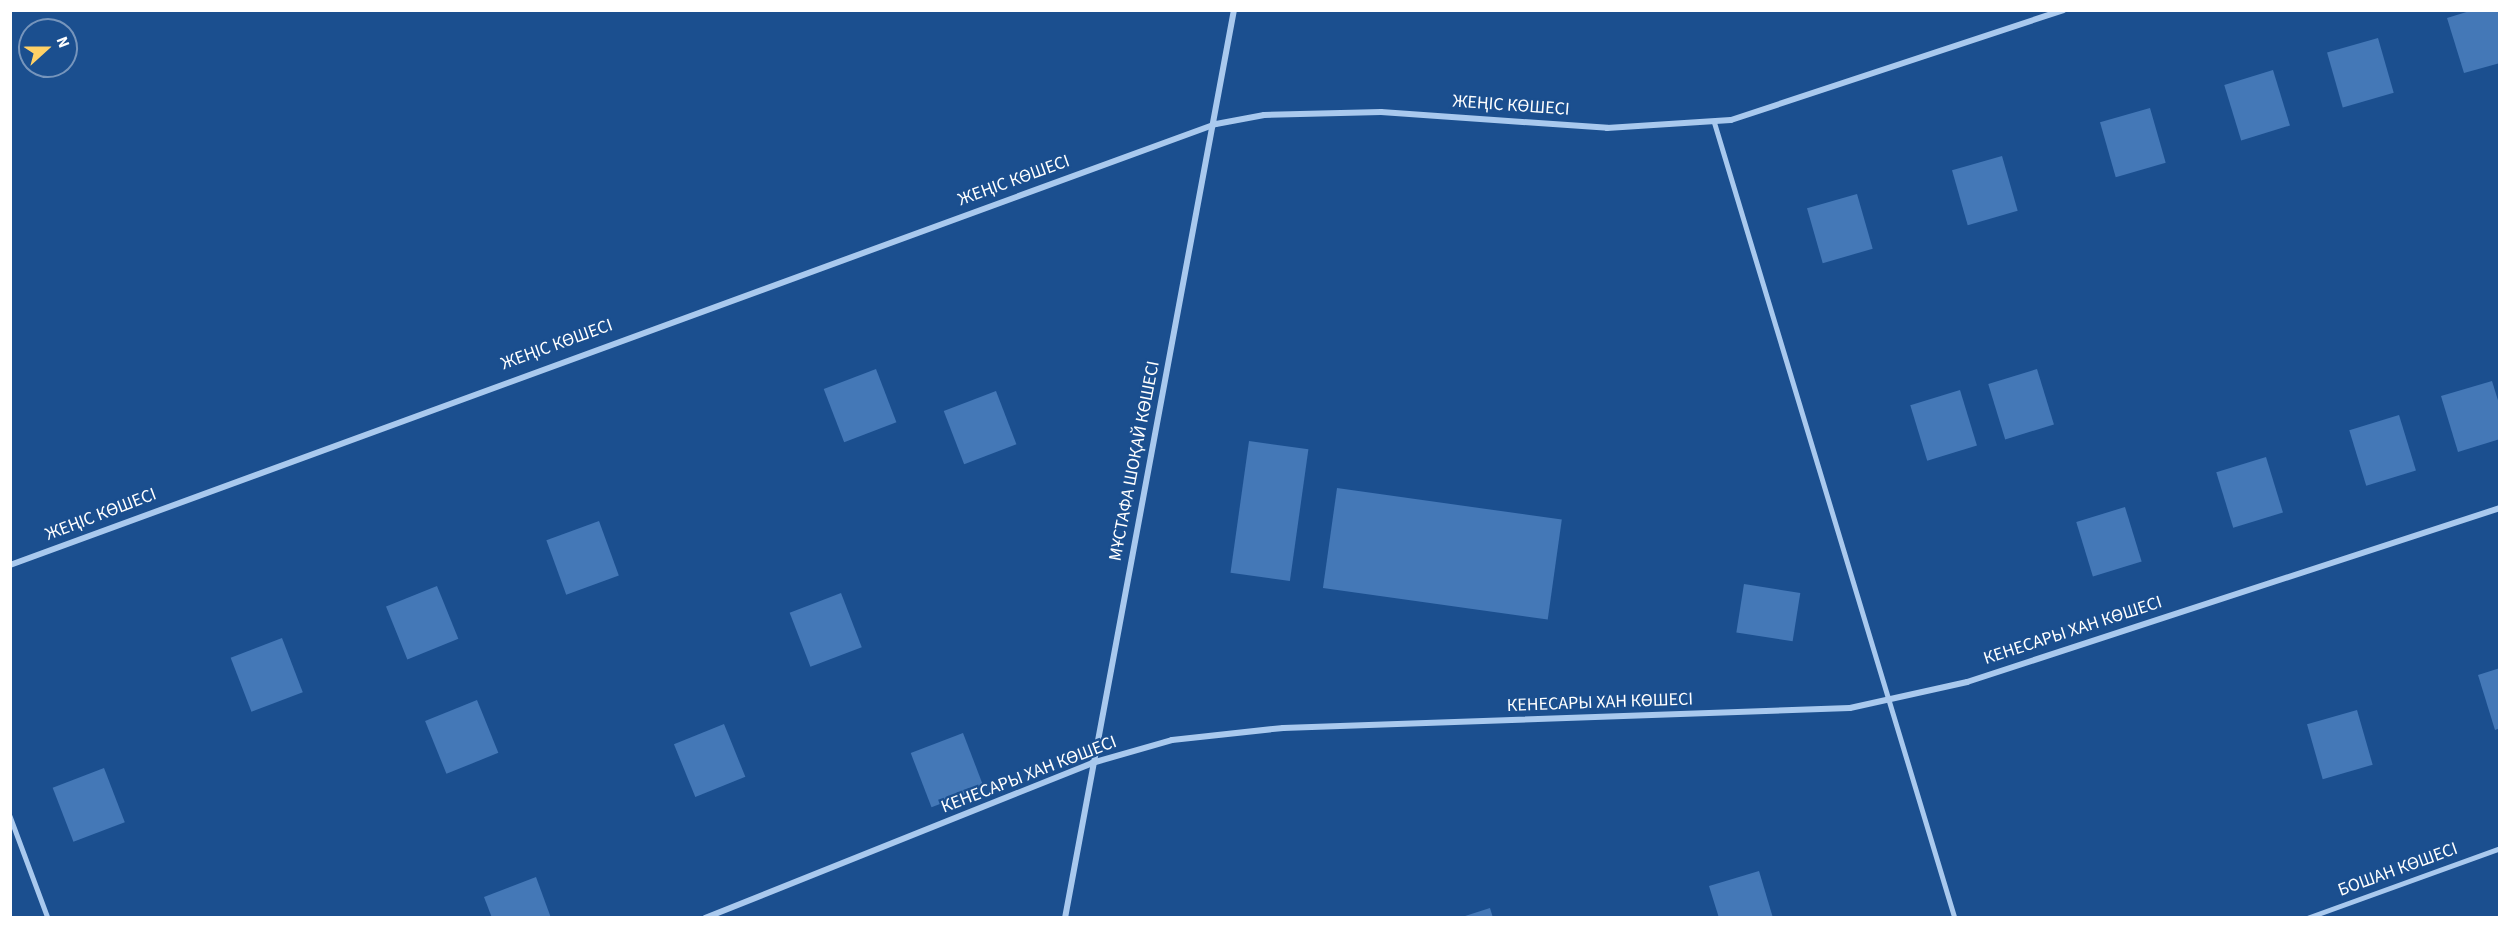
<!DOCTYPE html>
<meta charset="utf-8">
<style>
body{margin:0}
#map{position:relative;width:2510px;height:928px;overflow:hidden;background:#1b4f8f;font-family:"Source Sans 3",sans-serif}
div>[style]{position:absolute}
.building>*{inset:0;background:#4478b7;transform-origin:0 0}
.service>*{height:4.5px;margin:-2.25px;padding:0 2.25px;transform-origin:2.25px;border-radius:2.25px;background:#a9c9ee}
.minor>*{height:6px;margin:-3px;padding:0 3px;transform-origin:3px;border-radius:3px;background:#a9c9ee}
span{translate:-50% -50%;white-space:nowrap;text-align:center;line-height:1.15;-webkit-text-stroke:4.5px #1b4f8f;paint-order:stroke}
.street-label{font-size:18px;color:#fff}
.frame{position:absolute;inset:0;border:12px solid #fff;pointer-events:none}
.north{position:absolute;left:18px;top:18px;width:60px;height:60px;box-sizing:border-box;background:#1b4f8f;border:2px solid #7695bc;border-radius:50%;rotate:69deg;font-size:16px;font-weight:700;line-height:24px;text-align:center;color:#fff}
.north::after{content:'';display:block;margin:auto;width:21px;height:27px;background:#ffd166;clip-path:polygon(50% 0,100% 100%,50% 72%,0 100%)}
</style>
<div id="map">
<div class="building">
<i style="clip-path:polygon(2473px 10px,2500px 10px,2500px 63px,2464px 73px,2447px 18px)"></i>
<i style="left:2378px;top:38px;width:57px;height:53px;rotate:74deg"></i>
<i style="left:2273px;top:70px;width:58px;height:51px;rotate:73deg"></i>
<i style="left:2150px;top:108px;width:57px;height:52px;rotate:74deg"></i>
<i style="left:2002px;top:156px;width:57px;height:52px;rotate:74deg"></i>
<i style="left:1857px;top:194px;width:57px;height:52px;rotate:74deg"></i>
<i style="left:876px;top:369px;width:57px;height:56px;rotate:69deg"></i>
<i style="left:2037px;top:369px;width:58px;height:51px;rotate:73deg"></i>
<i style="clip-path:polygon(2492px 381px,2500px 407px,2500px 439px,2458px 452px,2441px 396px)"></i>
<i style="left:1960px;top:390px;width:58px;height:52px;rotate:73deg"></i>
<i style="left:996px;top:391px;width:57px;height:56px;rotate:69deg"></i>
<i style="left:2399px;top:415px;width:58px;height:52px;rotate:73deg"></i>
<i style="left:1249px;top:441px;width:60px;height:133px;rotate:8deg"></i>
<i style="left:2266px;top:457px;width:58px;height:52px;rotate:73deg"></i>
<i style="left:1337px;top:488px;width:227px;height:101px;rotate:8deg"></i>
<i style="left:2125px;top:507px;width:57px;height:51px;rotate:73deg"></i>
<i style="left:599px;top:521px;width:58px;height:56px;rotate:70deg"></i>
<i style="left:1744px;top:584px;width:57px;height:49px;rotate:9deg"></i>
<i style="left:437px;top:586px;width:57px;height:55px;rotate:68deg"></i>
<i style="left:841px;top:593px;width:58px;height:55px;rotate:69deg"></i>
<i style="left:282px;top:638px;width:58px;height:55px;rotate:69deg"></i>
<i style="clip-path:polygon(2500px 668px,2500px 728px,2495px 730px,2478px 675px)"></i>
<i style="left:477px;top:700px;width:57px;height:56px;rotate:68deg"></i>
<i style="left:2357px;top:710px;width:57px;height:52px;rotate:74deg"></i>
<i style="left:724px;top:724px;width:57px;height:54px;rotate:68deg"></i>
<i style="left:963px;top:733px;width:58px;height:56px;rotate:69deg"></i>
<i style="left:104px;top:768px;width:58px;height:55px;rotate:69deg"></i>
<i style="clip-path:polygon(1759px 871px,1773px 918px,1719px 918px,1709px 886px)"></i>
<i style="clip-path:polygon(536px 877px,551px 918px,492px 918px,484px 897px)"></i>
<i style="clip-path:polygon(1490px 908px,1493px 918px,1462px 918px,1462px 917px)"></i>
</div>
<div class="service">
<i style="left:1714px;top:121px;width:833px;rotate:73.18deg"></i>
<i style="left:10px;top:816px;width:109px;rotate:69.6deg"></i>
<i style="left:2307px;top:918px;width:205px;rotate:-19.9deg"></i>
</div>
<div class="minor">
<i style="left:10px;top:565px;width:1284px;rotate:-20.09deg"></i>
<i style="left:1216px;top:124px;width:49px;rotate:-10.6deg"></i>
<i style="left:1264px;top:115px;width:117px;rotate:-1.5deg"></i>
<i style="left:1381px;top:112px;width:227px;rotate:4deg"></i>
<i style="left:1607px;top:128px;width:124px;rotate:-3.7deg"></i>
<i style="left:1731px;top:120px;width:350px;rotate:-18.3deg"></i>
<i style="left:705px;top:918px;width:417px;rotate:-21.8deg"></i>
<i style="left:1092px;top:763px;width:83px;rotate:-16deg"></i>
<i style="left:1172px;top:740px;width:112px;rotate:-6.2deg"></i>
<i style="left:1283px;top:728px;width:567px;rotate:-2.02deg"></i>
<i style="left:1850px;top:708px;width:120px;rotate:-12.5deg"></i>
<i style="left:1967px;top:682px;width:561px;rotate:-18.08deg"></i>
<i style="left:1065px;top:918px;width:924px;rotate:-79.46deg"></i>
</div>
<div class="street-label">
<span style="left:1511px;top:106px;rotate:4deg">ЖЕҢІС КӨШЕСІ</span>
<span style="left:1014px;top:181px;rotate:-20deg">ЖЕҢІС КӨШЕСІ</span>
<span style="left:557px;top:345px;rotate:-20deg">ЖЕҢІС КӨШЕСІ</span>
<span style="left:1135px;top:461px;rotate:-79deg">МҰСТАФА ШОҚАЙ КӨШЕСІ</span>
<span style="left:101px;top:515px;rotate:-21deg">ЖЕҢІС КӨШЕСІ</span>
<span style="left:2073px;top:631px;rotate:-18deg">КЕНЕСАРЫ ХАН КӨШЕСІ</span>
<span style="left:1600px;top:703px;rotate:-2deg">КЕНЕСАРЫ ХАН КӨШЕСІ</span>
<span style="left:1029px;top:775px;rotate:-21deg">КЕНЕСАРЫ ХАН КӨШЕСІ</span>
<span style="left:2398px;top:870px;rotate:-20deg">БОШАН КӨШЕСІ</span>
</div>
<div class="frame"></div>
<div class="north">N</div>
</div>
